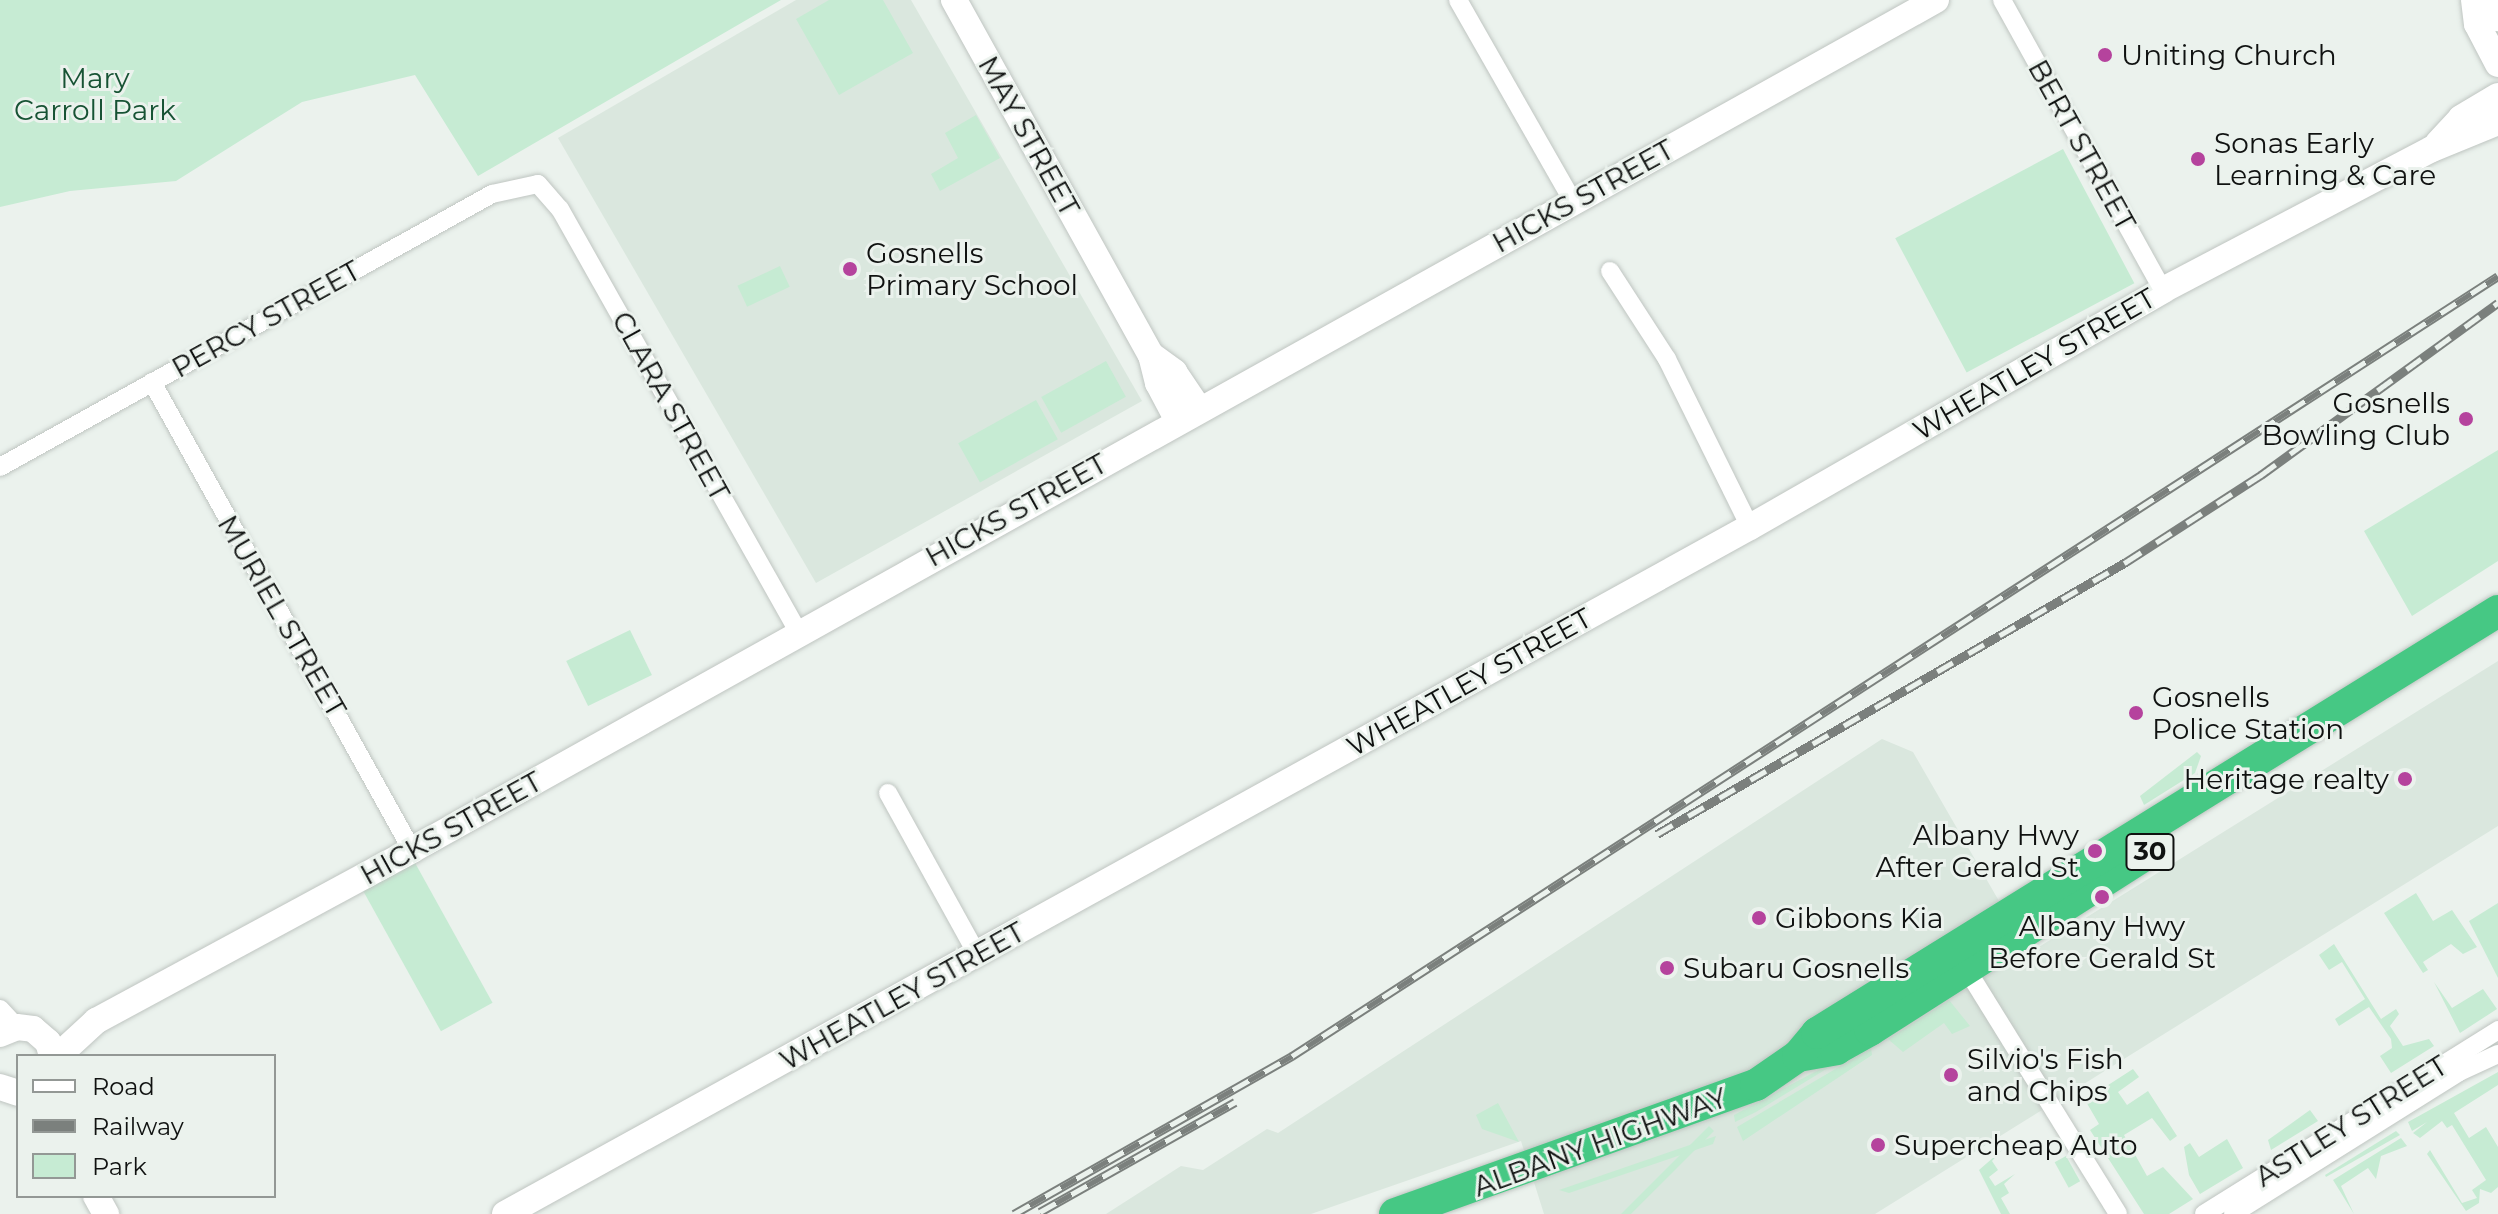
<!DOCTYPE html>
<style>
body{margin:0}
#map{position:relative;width:2498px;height:1214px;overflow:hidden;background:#ebf2ed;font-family:Montserrat,sans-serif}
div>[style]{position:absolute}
.built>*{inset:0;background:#dae7de}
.green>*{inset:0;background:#c6ebd3;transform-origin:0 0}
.roads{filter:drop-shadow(0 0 2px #bfc5c1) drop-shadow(0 0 2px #bfc5c1)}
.street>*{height:18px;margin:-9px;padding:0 9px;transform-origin:9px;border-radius:9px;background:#fff}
.secondary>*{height:26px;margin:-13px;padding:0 13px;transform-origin:13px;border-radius:13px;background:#fff}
.highway>*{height:32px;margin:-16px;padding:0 16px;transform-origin:16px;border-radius:16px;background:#46c884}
.rail>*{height:9px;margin-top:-4.5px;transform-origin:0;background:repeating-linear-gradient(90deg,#ebf2ed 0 18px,#7b807d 0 36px);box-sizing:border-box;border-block:2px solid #7b807d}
.dots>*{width:22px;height:22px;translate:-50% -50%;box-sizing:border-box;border:4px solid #ebf2ed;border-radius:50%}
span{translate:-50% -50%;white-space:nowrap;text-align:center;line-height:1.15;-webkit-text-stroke:6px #ebf2ed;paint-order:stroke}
.shield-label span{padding:2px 6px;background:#ebf2ed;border:2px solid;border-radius:6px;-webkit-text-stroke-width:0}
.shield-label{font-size:26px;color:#101211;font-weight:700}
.poi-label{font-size:28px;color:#101211}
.left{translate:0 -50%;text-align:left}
.right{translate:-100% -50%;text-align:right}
.park-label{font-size:28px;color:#175334}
.street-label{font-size:28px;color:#101211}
.legend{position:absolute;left:16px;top:1054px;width:260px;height:144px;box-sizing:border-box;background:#ebf2ed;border:2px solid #939895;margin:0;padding:10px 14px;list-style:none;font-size:24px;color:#101211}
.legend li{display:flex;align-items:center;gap:16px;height:40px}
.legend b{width:40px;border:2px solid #939895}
</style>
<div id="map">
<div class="built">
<i style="clip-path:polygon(796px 0,911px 0,1142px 401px,816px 583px,558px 138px)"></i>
<i style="clip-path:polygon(2498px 661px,2498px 826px,1875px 1214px,1544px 1214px,1521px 1141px,1311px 1214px,1106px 1214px,1181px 1166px,1203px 1170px,1267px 1129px,1278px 1133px,1882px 739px,1913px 752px,2029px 953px)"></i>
</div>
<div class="green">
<i style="clip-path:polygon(0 0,781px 0,478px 176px,415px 75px,302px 102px,176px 181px,70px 191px,0 207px)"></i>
<i style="clip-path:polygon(829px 0,883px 0,913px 53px,839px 95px,796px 19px)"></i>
<i style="clip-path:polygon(976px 115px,1000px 158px,940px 191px,931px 174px,958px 158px,945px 133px)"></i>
<i style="left:2063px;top:149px;width:152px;height:190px;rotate:62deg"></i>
<i style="left:780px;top:266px;width:23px;height:47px;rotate:65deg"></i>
<i style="left:1106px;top:361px;width:41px;height:74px;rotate:61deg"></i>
<i style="left:1036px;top:400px;width:45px;height:89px;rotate:61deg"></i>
<i style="clip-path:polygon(2498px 450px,2498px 561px,2412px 616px,2364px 531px)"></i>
<i style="left:630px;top:630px;width:50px;height:71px;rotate:64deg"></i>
<i style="clip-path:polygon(2197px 752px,2201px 756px,2195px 773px,2144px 805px,2140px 796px)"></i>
<i style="left:414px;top:861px;width:162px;height:59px;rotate:61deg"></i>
<i style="clip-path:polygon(2416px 893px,2433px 921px,2452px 910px,2477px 947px,2463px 954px,2451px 944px,2423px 962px,2428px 970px,2423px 973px,2384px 913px)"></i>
<i style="clip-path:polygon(2498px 903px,2498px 978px,2469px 921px)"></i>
<i style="clip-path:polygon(2334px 944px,2381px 1019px,2396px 1009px,2399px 1014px,2390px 1026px,2403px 1046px,2429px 1039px,2434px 1046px,2391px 1073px,2380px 1056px,2392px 1048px,2391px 1039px,2369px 1007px,2339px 1026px,2335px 1019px,2365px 999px,2342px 962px,2329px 970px,2319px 955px)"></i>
<i style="clip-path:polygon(2434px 982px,2452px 1008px,2483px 989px,2497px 1009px,2460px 1033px)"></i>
<i style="clip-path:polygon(1949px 1000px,1970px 1026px,1952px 1034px,1944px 1023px,1903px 1052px,1888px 1039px)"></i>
<i style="clip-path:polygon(1869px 1043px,1756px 1112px,1735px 1122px,1734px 1115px)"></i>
<i style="clip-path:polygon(1871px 1048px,1872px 1055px,1743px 1141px,1737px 1127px)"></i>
<i style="clip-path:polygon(2133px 1069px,2139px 1077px,2118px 1092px,2127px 1105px,2148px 1091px,2177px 1136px,2170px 1141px,2152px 1118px,2124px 1135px,2147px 1176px,2163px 1167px,2193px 1199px,2169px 1214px,2144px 1214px,2090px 1130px,2099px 1124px,2085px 1100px)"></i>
<i style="clip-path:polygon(2498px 1072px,2498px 1085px,2454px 1113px,2469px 1138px,2486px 1127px,2498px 1147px,2498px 1187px,2491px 1193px,2480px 1189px,2479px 1203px,2466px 1211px,2427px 1154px,2430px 1150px,2462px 1203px,2477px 1198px,2472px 1190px,2486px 1180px,2452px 1125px,2447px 1128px,2442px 1121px,2420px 1138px,2413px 1133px,2427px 1122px,2412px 1131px,2408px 1122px)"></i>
<i style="clip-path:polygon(1498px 1103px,1519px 1142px,1482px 1129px,1476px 1115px)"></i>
<i style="clip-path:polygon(2310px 1110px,2318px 1121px,2271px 1150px,2268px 1140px)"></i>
<i style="left:1709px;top:1126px;width:7px;height:163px;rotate:45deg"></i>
<i style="clip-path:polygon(2396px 1131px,2400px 1135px,2326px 1177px,2325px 1175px)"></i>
<i style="clip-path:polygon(1716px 1136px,1713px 1144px,1569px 1193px,1559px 1190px)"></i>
<i style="clip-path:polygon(2401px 1138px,2407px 1146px,2381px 1156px,2376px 1179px,2368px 1168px,2341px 1186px,2354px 1214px,2333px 1180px)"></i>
<i style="clip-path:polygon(2227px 1139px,2243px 1168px,2200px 1194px,2189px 1175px,2184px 1147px,2190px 1143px,2199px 1157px)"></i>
<i style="clip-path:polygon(2002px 1150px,1992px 1161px,1998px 1170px,1989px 1177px,1995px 1186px,2015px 1174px,2004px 1184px,2009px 1193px,2001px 1198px,2010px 1214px,2001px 1214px,1979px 1170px)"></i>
<i style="left:2066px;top:1156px;width:29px;height:13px;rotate:61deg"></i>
</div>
<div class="roads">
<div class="street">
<i style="left:1458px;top:0;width:232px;rotate:60.3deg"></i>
<i style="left:2002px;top:0;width:332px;rotate:61deg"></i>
<i style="left:1610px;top:271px;width:105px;rotate:57.1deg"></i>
<i style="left:1667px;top:359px;width:187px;rotate:63.7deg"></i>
<i style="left:152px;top:382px;width:535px;rotate:60.95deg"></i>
<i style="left:0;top:467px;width:563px;rotate:-29.02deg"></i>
<i style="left:492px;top:194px;width:47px;rotate:-12.3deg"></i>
<i style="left:538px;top:184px;width:33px;rotate:49deg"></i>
<i style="left:560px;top:209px;width:485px;rotate:60.6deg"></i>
<i style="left:888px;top:793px;width:184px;rotate:61.1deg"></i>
<i style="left:1962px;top:962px;width:296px;rotate:58.2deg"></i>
<i style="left:0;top:1009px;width:25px;rotate:47deg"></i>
<i style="left:2204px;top:1214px;width:347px;rotate:-32deg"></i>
<i style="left:2233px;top:1214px;width:267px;rotate:-32.1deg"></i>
<i style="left:2459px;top:1072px;width:43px;rotate:-24.8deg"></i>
</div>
<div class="secondary">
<i style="left:954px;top:0;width:406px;rotate:61deg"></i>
<i style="left:1151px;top:355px;width:29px;rotate:76deg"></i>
<i style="left:1158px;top:383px;width:43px;rotate:62.2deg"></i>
<i style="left:2474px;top:0;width:24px;rotate:83deg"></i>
<i style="left:2477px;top:24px;width:45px;rotate:62.3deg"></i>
<i style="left:2481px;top:0;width:25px;rotate:47deg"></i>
<i style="left:2438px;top:143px;width:34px;rotate:-47deg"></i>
<i style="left:2461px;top:118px;width:43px;rotate:-30.7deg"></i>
<i style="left:1151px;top:355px;width:29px;rotate:36deg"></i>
<i style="left:1174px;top:372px;width:45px;rotate:56deg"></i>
<i style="left:0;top:1034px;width:18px;rotate:-22deg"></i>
<i style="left:17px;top:1027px;width:16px;rotate:7deg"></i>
<i style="left:33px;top:1029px;width:20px;rotate:41deg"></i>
<i style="left:48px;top:1042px;width:15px;rotate:74deg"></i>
<i style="left:58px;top:1056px;width:52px;rotate:-42.6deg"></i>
<i style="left:96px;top:1021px;width:359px;rotate:-28.4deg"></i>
<i style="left:412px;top:850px;width:1745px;rotate:-29.15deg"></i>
<i style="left:0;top:1087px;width:19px;rotate:18deg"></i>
<i style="left:96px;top:1196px;width:21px;rotate:61deg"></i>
<i style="left:505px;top:1214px;width:1422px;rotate:-28.89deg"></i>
<i style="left:1750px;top:527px;width:476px;rotate:-29.8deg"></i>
<i style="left:2163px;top:290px;width:304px;rotate:-27.7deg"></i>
<i style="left:2432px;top:149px;width:71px;rotate:-22.2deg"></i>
</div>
<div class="highway">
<i style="left:1798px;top:1056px;width:39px;rotate:-10deg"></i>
<i style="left:1836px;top:1049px;width:39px;rotate:-29deg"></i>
<i style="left:1870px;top:1030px;width:320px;rotate:-32.5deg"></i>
<i style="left:1395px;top:1214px;width:383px;rotate:-19.7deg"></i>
<i style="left:1756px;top:1085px;width:51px;rotate:-34.6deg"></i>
<i style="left:1798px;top:1056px;width:30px;rotate:-50deg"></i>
<i style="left:1817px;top:1033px;width:801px;rotate:-31.79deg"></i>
</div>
</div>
<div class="rail">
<i style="left:1657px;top:834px;width:542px;rotate:-30.11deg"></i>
<i style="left:2126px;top:562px;width:161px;rotate:-32.8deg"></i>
<i style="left:2261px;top:475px;width:293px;rotate:-36deg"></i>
<i style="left:1040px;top:1212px;width:224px;rotate:-29.4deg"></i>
<i style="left:1014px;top:1214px;width:320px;rotate:-29.6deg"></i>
<i style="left:1292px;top:1056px;width:1436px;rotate:-32.89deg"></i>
</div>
<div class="dots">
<i style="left:2105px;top:55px;background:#b5439d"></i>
<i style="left:2198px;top:159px;background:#b5439d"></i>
<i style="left:850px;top:269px;background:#b5439d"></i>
<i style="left:2466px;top:419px;background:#b5439d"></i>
<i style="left:2136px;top:713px;background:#b5439d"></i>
<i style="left:2405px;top:779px;background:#b5439d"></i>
<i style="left:2095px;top:851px;background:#b5439d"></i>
<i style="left:2102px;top:897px;background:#b5439d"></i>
<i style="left:1759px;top:918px;background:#b5439d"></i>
<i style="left:1667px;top:968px;background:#b5439d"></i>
<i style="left:1951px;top:1075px;background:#b5439d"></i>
<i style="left:1878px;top:1145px;background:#b5439d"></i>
</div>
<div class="shield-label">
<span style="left:2150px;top:852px">30</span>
</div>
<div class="poi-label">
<span class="left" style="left:2121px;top:55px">Uniting Church</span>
<span class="left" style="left:2214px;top:159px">Sonas Early<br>Learning &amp; Care</span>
<span class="left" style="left:866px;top:269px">Gosnells<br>Primary School</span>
<span class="right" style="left:2450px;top:419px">Gosnells<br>Bowling Club</span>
<span class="left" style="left:2152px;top:713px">Gosnells<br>Police Station</span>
<span class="right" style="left:2389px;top:779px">Heritage realty</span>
<span class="right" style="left:2079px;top:851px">Albany Hwy<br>After Gerald St</span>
<span class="left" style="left:1775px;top:918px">Gibbons Kia</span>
<span style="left:2102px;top:942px">Albany Hwy<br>Before Gerald St</span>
<span class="left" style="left:1683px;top:968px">Subaru Gosnells</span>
<span class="left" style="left:1967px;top:1075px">Silvio's Fish<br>and Chips</span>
<span class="left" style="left:1894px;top:1145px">Supercheap Auto</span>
</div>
<div class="park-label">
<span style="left:95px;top:94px">Mary<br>Carroll Park</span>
</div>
<div class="street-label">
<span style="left:1029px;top:136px;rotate:61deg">MAY STREET</span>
<span style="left:2082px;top:145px;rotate:61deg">BERT STREET</span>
<span style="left:1583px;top:196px;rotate:-29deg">HICKS STREET</span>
<span style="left:266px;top:319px;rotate:-29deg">PERCY STREET</span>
<span style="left:2034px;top:364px;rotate:-30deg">WHEATLEY STREET</span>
<span style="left:671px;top:406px;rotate:61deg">CLARA STREET</span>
<span style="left:1016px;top:510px;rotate:-29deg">HICKS STREET</span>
<span style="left:282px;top:616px;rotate:60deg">MURIEL STREET</span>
<span style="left:1469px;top:682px;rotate:-29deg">WHEATLEY STREET</span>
<span style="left:451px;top:828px;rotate:-29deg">HICKS STREET</span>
<span style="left:902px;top:996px;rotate:-29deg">WHEATLEY STREET</span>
<span style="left:2351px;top:1121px;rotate:-32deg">ASTLEY STREET</span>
<span style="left:1600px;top:1142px;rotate:-20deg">ALBANY HIGHWAY</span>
</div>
<ul class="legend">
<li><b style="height:10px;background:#fff"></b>Road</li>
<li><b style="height:10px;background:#7b807d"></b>Railway</li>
<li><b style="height:22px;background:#c6ebd3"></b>Park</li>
</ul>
</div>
